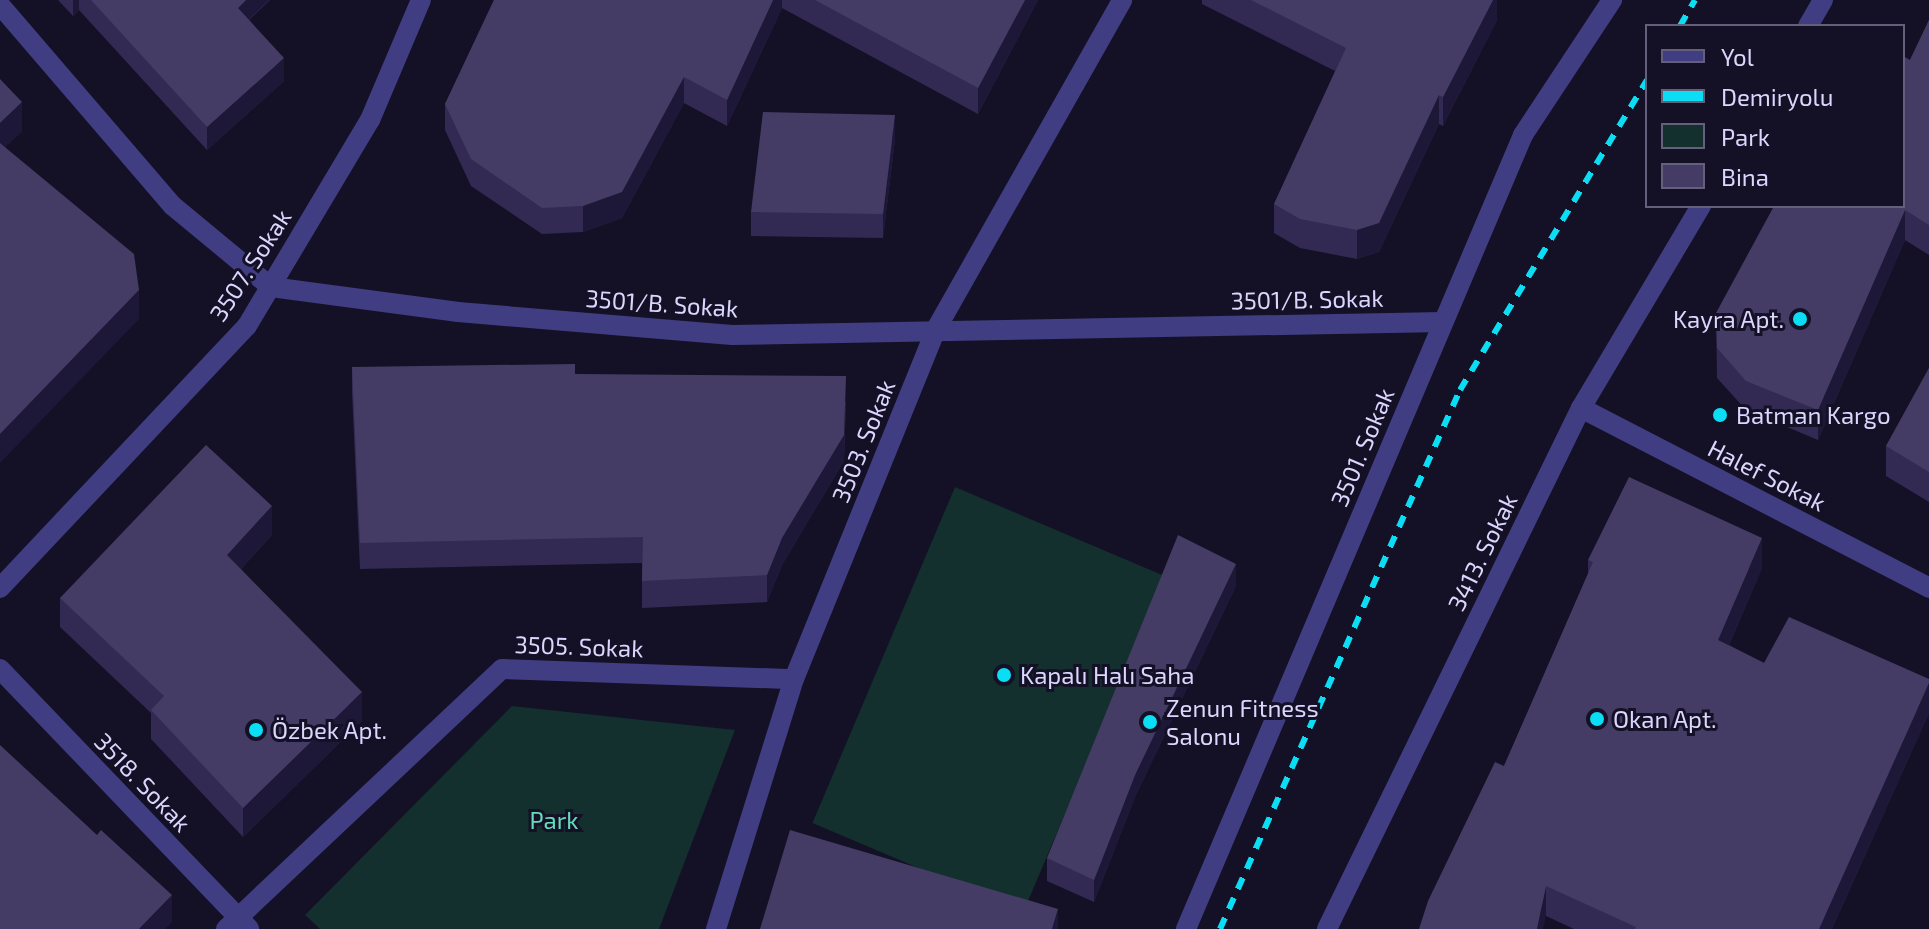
<!DOCTYPE html>
<meta charset="utf-8">
<style>
body{margin:0}
#map{position:relative;width:1929px;height:929px;overflow:hidden;background:#141025;font-family:"Exo 2",sans-serif}
div>[style]{position:absolute}
.green>*{inset:0;background:#132f2e;transform-origin:0 0}
.minor>*{height:20px;margin:-10px;padding:0 10px;transform-origin:10px;border-radius:10px;background:#403d82}
.rail>*{height:6px;margin-top:-3px;transform-origin:0;background:repeating-linear-gradient(90deg,#0bdef4 0 12px,transparent 0 22px)}
.wall>*{inset:0;background:#322a52}
.shaded-wall>*{inset:0;background:#1e1838}
.building>*{inset:0;background:#443c64}
.dots>*{width:22px;height:22px;translate:-50% -50%;box-sizing:border-box;border:4px solid #141025;border-radius:50%}
span{translate:-50% -50%;white-space:nowrap;text-align:center;line-height:1.15;-webkit-text-stroke:6px #141025;paint-order:stroke}
.street-label{font-size:24px;color:#dbd6fd}
.poi-label{font-size:24px;color:#dbd6fd}
.right{translate:-100% -50%;text-align:right}
.left{translate:0 -50%;text-align:left}
.park-label{font-size:24px;color:#65dbbd}
.legend{position:absolute;left:1645px;top:24px;width:260px;height:184px;box-sizing:border-box;background:#141025;border:2px solid #645f7b;margin:0;padding:10px 14px;list-style:none;font-size:24px;color:#dbd6fd}
.legend li{display:flex;align-items:center;gap:16px;height:40px}
.legend b{width:40px;border:2px solid #645f7b}
</style>
<div id="map">
<div class="green">
<i style="left:955px;top:487px;width:229px;height:365px;rotate:23deg"></i>
<i style="clip-path:polygon(512px 706px,735px 730px,659px 929px,320px 929px,305px 915px)"></i>
</div>
<div class="minor">
<i style="left:0;top:5px;width:265px;rotate:49.3deg"></i>
<i style="left:173px;top:206px;width:127px;rotate:39.6deg"></i>
<i style="left:271px;top:287px;width:189px;rotate:7.6deg"></i>
<i style="left:458px;top:312px;width:275px;rotate:4.8deg"></i>
<i style="left:732px;top:335px;width:711px;rotate:-1.05deg"></i>
<i style="left:1808px;top:26px;width:30px;rotate:-60deg"></i>
<i style="left:1581px;top:408px;width:392px;rotate:27.3deg"></i>
<i style="left:0;top:588px;width:360px;rotate:-46.7deg"></i>
<i style="left:247px;top:326px;width:240px;rotate:-59.2deg"></i>
<i style="left:370px;top:120px;width:130px;rotate:-67deg"></i>
<i style="left:0;top:669px;width:360px;rotate:46.2deg"></i>
<i style="left:226px;top:929px;width:379px;rotate:-43.3deg"></i>
<i style="left:502px;top:669px;width:292px;rotate:2deg"></i>
<i style="left:716px;top:929px;width:262px;rotate:-72.7deg"></i>
<i style="left:794px;top:679px;width:375px;rotate:-67.9deg"></i>
<i style="left:935px;top:331px;width:380px;rotate:-60.5deg"></i>
<i style="left:1186px;top:929px;width:863px;rotate:-67deg"></i>
<i style="left:1523px;top:135px;width:162px;rotate:-56.6deg"></i>
<i style="left:1327px;top:929px;width:580px;rotate:-64.01deg"></i>
<i style="left:1581px;top:408px;width:235px;rotate:-59.3deg"></i>
</div>
<div class="rail">
<i style="left:1680px;top:26px;width:30px;rotate:-60deg"></i>
<i style="left:1220px;top:929px;width:590px;rotate:-66deg"></i>
<i style="left:1460px;top:390px;width:362px;rotate:-58.9deg"></i>
</div>
<div class="wall">
<i style="clip-path:polygon(58px 0,270px 0,249px 20px,284px 81px,207px 150px,79px 10px,73px 16px)"></i>
<i style="clip-path:polygon(494px 0,1038px 0,978px 114px,782px 8px,727px 126px,684px 103px,622px 218px,583px 232px,542px 234px,471px 186px,445px 130px,445px 104px)"></i>
<i style="clip-path:polygon(1202px 0,1497px 0,1497px 20px,1443px 126px,1439px 124px,1379px 252px,1357px 259px,1300px 248px,1274px 233px,1274px 204px,1335px 71px,1202px 4px)"></i>
<i style="clip-path:polygon(1929px 20px,1929px 255px,1905px 240px,1818px 440px,1746px 410px,1717px 378px,1716px 313px,1903px 206px,1910px 60px)"></i>
<i style="clip-path:polygon(895px 139px,883px 238px,751px 236px,751px 212px)"></i>
<i style="clip-path:polygon(352px 367px,575px 374px,846px 402px,844px 461px,782px 565px,767px 602px,642px 608px,642px 563px,360px 569px,352px 393px)"></i>
<i style="clip-path:polygon(1929px 368px,1929px 502px,1886px 476px,1886px 446px)"></i>
<i style="clip-path:polygon(272px 535px,241px 569px,362px 721px,243px 837px,151px 739px,151px 713px,60px 627px,60px 598px)"></i>
<i style="clip-path:polygon(1588px 560px,1762px 568px,1729px 645px,1764px 663px,1929px 713px,1832px 929px,1574px 929px,1546px 916px,1504px 766px,1588px 574px)"></i>
<i style="clip-path:polygon(1236px 586px,1135px 797px,1094px 902px,1047px 881px,1047px 858px)"></i>
</div>
<div class="shaded-wall">
<i style="clip-path:polygon(73px 0,79px 0,79px 10px,73px 16px)"></i>
<i style="clip-path:polygon(246px 0,269px 0,238px 30px,238px 8px)"></i>
<i style="clip-path:polygon(773px 0,782px 0,782px 8px,727px 126px,727px 100px)"></i>
<i style="clip-path:polygon(1025px 0,1038px 0,978px 114px,978px 88px)"></i>
<i style="clip-path:polygon(1493px 0,1497px 0,1497px 20px,1443px 126px,1443px 97px)"></i>
<i style="clip-path:polygon(284px 58px,284px 81px,207px 150px,207px 127px)"></i>
<i style="clip-path:polygon(684px 77px,684px 103px,622px 218px,583px 232px,583px 206px)"></i>
<i style="clip-path:polygon(1439px 95px,1439px 124px,1379px 252px,1357px 259px,1357px 230px)"></i>
<i style="clip-path:polygon(22px 102px,22px 132px,0 152px,0 123px)"></i>
<i style="clip-path:polygon(895px 115px,895px 139px,883px 238px,883px 214px)"></i>
<i style="clip-path:polygon(1905px 210px,1905px 240px,1818px 440px,1818px 410px)"></i>
<i style="clip-path:polygon(139px 290px,139px 319px,0 463px,0 434px)"></i>
<i style="clip-path:polygon(846px 376px,844px 461px,782px 565px,767px 602px,767px 575px)"></i>
<i style="clip-path:polygon(272px 506px,272px 535px,227px 584px,227px 555px)"></i>
<i style="clip-path:polygon(1762px 538px,1762px 568px,1718px 670px,1718px 640px)"></i>
<i style="clip-path:polygon(1236px 564px,1236px 586px,1135px 797px,1094px 902px,1094px 880px,1135px 775px)"></i>
<i style="clip-path:polygon(1929px 683px,1929px 713px,1832px 929px,1819px 929px)"></i>
<i style="clip-path:polygon(362px 692px,362px 721px,243px 837px,243px 808px)"></i>
<i style="clip-path:polygon(1546px 886px,1546px 916px,1543px 929px,1537px 929px)"></i>
<i style="clip-path:polygon(172px 895px,172px 922px,165px 929px,139px 929px)"></i>
<i style="clip-path:polygon(1058px 909px,1058px 929px,1052px 929px)"></i>
</div>
<div class="building">
<i style="clip-path:polygon(91px 0,246px 0,238px 8px,284px 58px,207px 127px)"></i>
<i style="clip-path:polygon(494px 0,773px 0,727px 100px,684px 77px,622px 192px,583px 206px,542px 208px,471px 159px,445px 104px)"></i>
<i style="clip-path:polygon(815px 0,1025px 0,978px 88px)"></i>
<i style="clip-path:polygon(1251px 0,1493px 0,1443px 97px,1439px 95px,1379px 223px,1357px 230px,1300px 219px,1274px 204px,1346px 48px)"></i>
<i style="clip-path:polygon(1929px 20px,1929px 225px,1905px 210px,1818px 410px,1746px 381px,1717px 348px,1716px 313px,1774px 206px,1903px 206px,1903px 56px,1910px 60px)"></i>
<i style="clip-path:polygon(0 79px,22px 102px,0 123px)"></i>
<i style="clip-path:polygon(763px 112px,895px 115px,883px 214px,751px 212px)"></i>
<i style="clip-path:polygon(0 143px,134px 254px,139px 290px,0 434px)"></i>
<i style="clip-path:polygon(575px 364px,575px 374px,846px 376px,844px 435px,782px 538px,767px 575px,642px 581px,643px 537px,360px 543px,352px 367px)"></i>
<i style="clip-path:polygon(1929px 368px,1929px 472px,1886px 446px)"></i>
<i style="clip-path:polygon(206px 445px,272px 506px,227px 555px,362px 692px,243px 808px,151px 710px,164px 696px,60px 598px)"></i>
<i style="clip-path:polygon(1629px 477px,1762px 538px,1718px 640px,1764px 663px,1789px 617px,1929px 679px,1929px 683px,1819px 929px,1635px 929px,1636px 927px,1546px 886px,1537px 929px,1419px 929px,1428px 901px,1495px 762px,1504px 766px,1593px 562px,1588px 560px)"></i>
<i style="clip-path:polygon(1178px 535px,1236px 564px,1135px 775px,1094px 880px,1047px 858px)"></i>
<i style="clip-path:polygon(0 745px,97px 835px,101px 830px,172px 895px,139px 929px,0 929px)"></i>
<i style="clip-path:polygon(790px 830px,1058px 909px,1052px 929px,760px 929px)"></i>
</div>
<div class="dots">
<i style="left:1800px;top:319px;background:#0bdef4"></i>
<i style="left:1720px;top:415px;background:#0bdef4"></i>
<i style="left:1004px;top:675px;background:#0bdef4"></i>
<i style="left:1597px;top:719px;background:#0bdef4"></i>
<i style="left:1150px;top:722px;background:#0bdef4"></i>
<i style="left:256px;top:730px;background:#0bdef4"></i>
</div>
<div class="street-label">
<span style="left:250px;top:265px;rotate:-57deg">3507. Sokak</span>
<span style="left:1307px;top:299px;rotate:-1deg">3501/B. Sokak</span>
<span style="left:662px;top:303px;rotate:4deg">3501/B. Sokak</span>
<span style="left:863px;top:441px;rotate:-68deg">3503. Sokak</span>
<span style="left:1362px;top:447px;rotate:-67deg">3501. Sokak</span>
<span style="left:1767px;top:475px;rotate:27deg">Halef Sokak</span>
<span style="left:1482px;top:552px;rotate:-64deg">3413. Sokak</span>
<span style="left:579px;top:646px;rotate:2deg">3505. Sokak</span>
<span style="left:143px;top:782px;rotate:46deg">3518. Sokak</span>
</div>
<div class="poi-label">
<span class="right" style="left:1784px;top:319px">Kayra Apt.</span>
<span class="left" style="left:1736px;top:415px">Batman Kargo</span>
<span class="left" style="left:1020px;top:675px">Kapalı Halı Saha</span>
<span class="left" style="left:1166px;top:722px">Zenun Fitness<br>Salonu</span>
<span class="left" style="left:1613px;top:719px">Okan Apt.</span>
<span class="left" style="left:272px;top:730px">Özbek Apt.</span>
</div>
<div class="park-label">
<span style="left:554px;top:820px">Park</span>
</div>
<ul class="legend">
<li><b style="height:10px;background:#403d82"></b>Yol</li>
<li><b style="height:10px;background:#0bdef4"></b>Demiryolu</li>
<li><b style="height:22px;background:#132f2e"></b>Park</li>
<li><b style="height:22px;background:#443c64"></b>Bina</li>
</ul>
</div>
